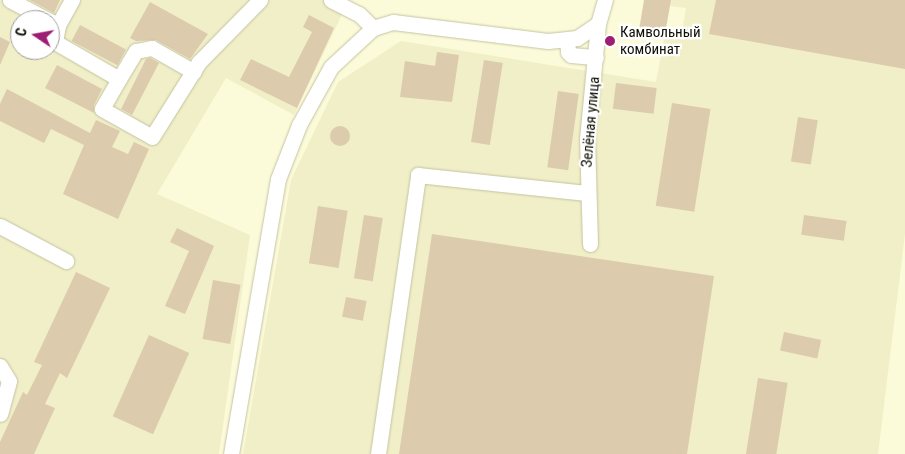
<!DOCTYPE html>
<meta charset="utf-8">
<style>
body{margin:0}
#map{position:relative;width:905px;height:454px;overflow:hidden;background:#fcfbd9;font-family:"Roboto Condensed",sans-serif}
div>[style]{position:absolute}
.built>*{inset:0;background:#f0efc7}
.building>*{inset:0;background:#dccbad;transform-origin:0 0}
.round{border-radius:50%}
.roads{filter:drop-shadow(0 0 1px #c4c3a3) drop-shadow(0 0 1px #c4c3a3)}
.minor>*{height:15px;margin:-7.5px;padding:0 7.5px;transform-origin:7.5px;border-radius:7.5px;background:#fff}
.dots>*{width:14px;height:14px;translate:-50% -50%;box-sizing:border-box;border:2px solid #fff;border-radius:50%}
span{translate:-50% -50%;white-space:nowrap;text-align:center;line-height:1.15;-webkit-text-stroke:4.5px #fff;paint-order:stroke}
.poi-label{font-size:15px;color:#0f0f04}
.left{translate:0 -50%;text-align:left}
.street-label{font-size:15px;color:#0f0f04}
.north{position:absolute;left:10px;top:10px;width:50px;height:50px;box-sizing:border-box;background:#fff;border:1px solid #9f9f9b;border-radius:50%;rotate:282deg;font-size:14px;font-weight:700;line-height:20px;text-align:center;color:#0f0f04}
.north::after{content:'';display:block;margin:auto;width:18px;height:22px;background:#9d1f74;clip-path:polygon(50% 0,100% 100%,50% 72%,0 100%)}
</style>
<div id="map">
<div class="built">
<i style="clip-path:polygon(evenodd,0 0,349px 0,294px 115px,226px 78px,157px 194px,250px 235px,219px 454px,0 454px,0 0,20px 20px,50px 20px,50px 50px,20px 50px,20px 20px)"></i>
<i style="clip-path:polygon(671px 0,905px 0,905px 234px,878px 454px,243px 454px,291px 180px,338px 82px,401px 41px,656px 82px,665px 34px,681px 38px,686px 8px,670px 6px)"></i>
</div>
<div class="building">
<i style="clip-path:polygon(30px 0,60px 0,54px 13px)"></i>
<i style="clip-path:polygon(644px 0,671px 0,665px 34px,639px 30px)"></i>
<i style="clip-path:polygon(716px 0,905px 0,905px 69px,709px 34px)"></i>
<i style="clip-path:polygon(150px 2px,208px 34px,190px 59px,156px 40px,136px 41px,130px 38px)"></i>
<i style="clip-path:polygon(309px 15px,334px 28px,297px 108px,240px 80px,251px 59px,289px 77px,312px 32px,303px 27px)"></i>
<i style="left:80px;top:25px;width:52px;height:18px;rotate:28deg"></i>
<i style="clip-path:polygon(0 37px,10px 42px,0 65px)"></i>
<i style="clip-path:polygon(437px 52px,459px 55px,452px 102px,400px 97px,405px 61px,435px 66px)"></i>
<i style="clip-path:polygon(150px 58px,159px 63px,132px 115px,121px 109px,146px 59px)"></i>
<i style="left:484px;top:60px;width:19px;height:83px;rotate:9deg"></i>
<i style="clip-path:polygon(57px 65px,102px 89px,94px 105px,94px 113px,45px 88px)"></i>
<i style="left:616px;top:83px;width:41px;height:26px;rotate:7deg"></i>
<i style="clip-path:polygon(7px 89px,90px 133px,96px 120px,120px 131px,112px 147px,128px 154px,134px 142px,149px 149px,118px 219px,63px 194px,84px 145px,51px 129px,44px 143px,0 121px,0 104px)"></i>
<i style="left:558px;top:91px;width:21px;height:77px;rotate:8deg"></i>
<i style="left:672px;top:103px;width:39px;height:104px;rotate:9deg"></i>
<i style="left:798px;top:117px;width:20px;height:45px;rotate:9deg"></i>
<i class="round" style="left:330px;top:126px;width:20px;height:20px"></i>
<i style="left:318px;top:206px;width:30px;height:58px;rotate:9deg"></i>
<i style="left:364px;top:215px;width:19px;height:64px;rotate:9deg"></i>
<i style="left:804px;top:215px;width:43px;height:20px;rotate:8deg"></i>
<i style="clip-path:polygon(177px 228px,214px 246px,185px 314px,165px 306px,189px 251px,170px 242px)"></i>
<i style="clip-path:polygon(432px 234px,714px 276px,687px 454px,399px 454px)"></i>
<i style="clip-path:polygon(76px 272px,110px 288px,67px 378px,60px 373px,45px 404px,55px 408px,34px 454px,0 454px,0 442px,23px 392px,27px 395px,42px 365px,34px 362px)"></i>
<i style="left:213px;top:280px;width:28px;height:60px;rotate:10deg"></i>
<i style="left:346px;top:297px;width:21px;height:20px;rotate:11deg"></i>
<i style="left:784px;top:332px;width:38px;height:19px;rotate:12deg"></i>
<i style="left:149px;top:335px;width:44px;height:89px;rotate:24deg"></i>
<i style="left:758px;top:378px;width:30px;height:77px;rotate:9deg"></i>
</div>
<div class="roads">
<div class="minor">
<i style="left:10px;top:0;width:43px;rotate:27.8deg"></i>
<i style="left:331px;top:0;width:31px;rotate:27deg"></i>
<i style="left:359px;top:14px;width:20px;rotate:45deg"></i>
<i style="left:50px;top:21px;width:9px;rotate:27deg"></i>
<i style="left:58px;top:25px;width:29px;rotate:-61deg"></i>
<i style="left:58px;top:25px;width:17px;rotate:100deg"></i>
<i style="left:55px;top:42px;width:74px;rotate:30deg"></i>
<i style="left:119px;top:79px;width:34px;rotate:120deg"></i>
<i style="left:102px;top:109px;width:57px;rotate:29.2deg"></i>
<i style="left:152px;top:137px;width:89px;rotate:-57.9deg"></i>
<i style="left:199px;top:62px;width:87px;rotate:-45.5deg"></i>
<i style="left:567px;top:40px;width:12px;rotate:85deg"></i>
<i style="left:568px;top:52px;width:4px;rotate:45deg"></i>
<i style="left:571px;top:55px;width:25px;rotate:5deg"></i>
<i style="left:119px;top:79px;width:33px;rotate:-59deg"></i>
<i style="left:136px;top:51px;width:16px;rotate:-11deg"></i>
<i style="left:152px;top:48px;width:48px;rotate:29.7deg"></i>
<i style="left:0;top:226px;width:75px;rotate:27.9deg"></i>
<i style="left:590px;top:244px;width:105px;rotate:-91.6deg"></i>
<i style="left:587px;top:139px;width:116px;rotate:-84.5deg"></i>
<i style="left:598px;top:24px;width:25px;rotate:-74deg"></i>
<i style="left:0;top:366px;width:17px;rotate:59deg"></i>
<i style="left:9px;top:381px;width:34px;rotate:105deg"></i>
<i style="left:231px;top:454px;width:279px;rotate:-80.3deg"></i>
<i style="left:278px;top:179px;width:58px;rotate:-68.7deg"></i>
<i style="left:299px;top:125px;width:66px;rotate:-61.1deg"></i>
<i style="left:331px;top:67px;width:57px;rotate:-42.9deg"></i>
<i style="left:373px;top:28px;width:21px;rotate:-17deg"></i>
<i style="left:393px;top:22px;width:156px;rotate:7deg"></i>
<i style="left:548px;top:41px;width:29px;rotate:-6deg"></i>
<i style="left:577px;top:38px;width:25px;rotate:-34deg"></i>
<i style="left:378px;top:454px;width:282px;rotate:-81.8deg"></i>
<i style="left:418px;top:175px;width:169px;rotate:6.1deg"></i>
</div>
</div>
<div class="dots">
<i style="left:610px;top:41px;background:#9d1f74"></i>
</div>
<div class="poi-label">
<span class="left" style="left:620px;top:41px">Камвольный<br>комбинат</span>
</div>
<div class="street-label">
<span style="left:591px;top:122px;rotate:-85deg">Зелёная улица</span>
</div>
<div class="north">С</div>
</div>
